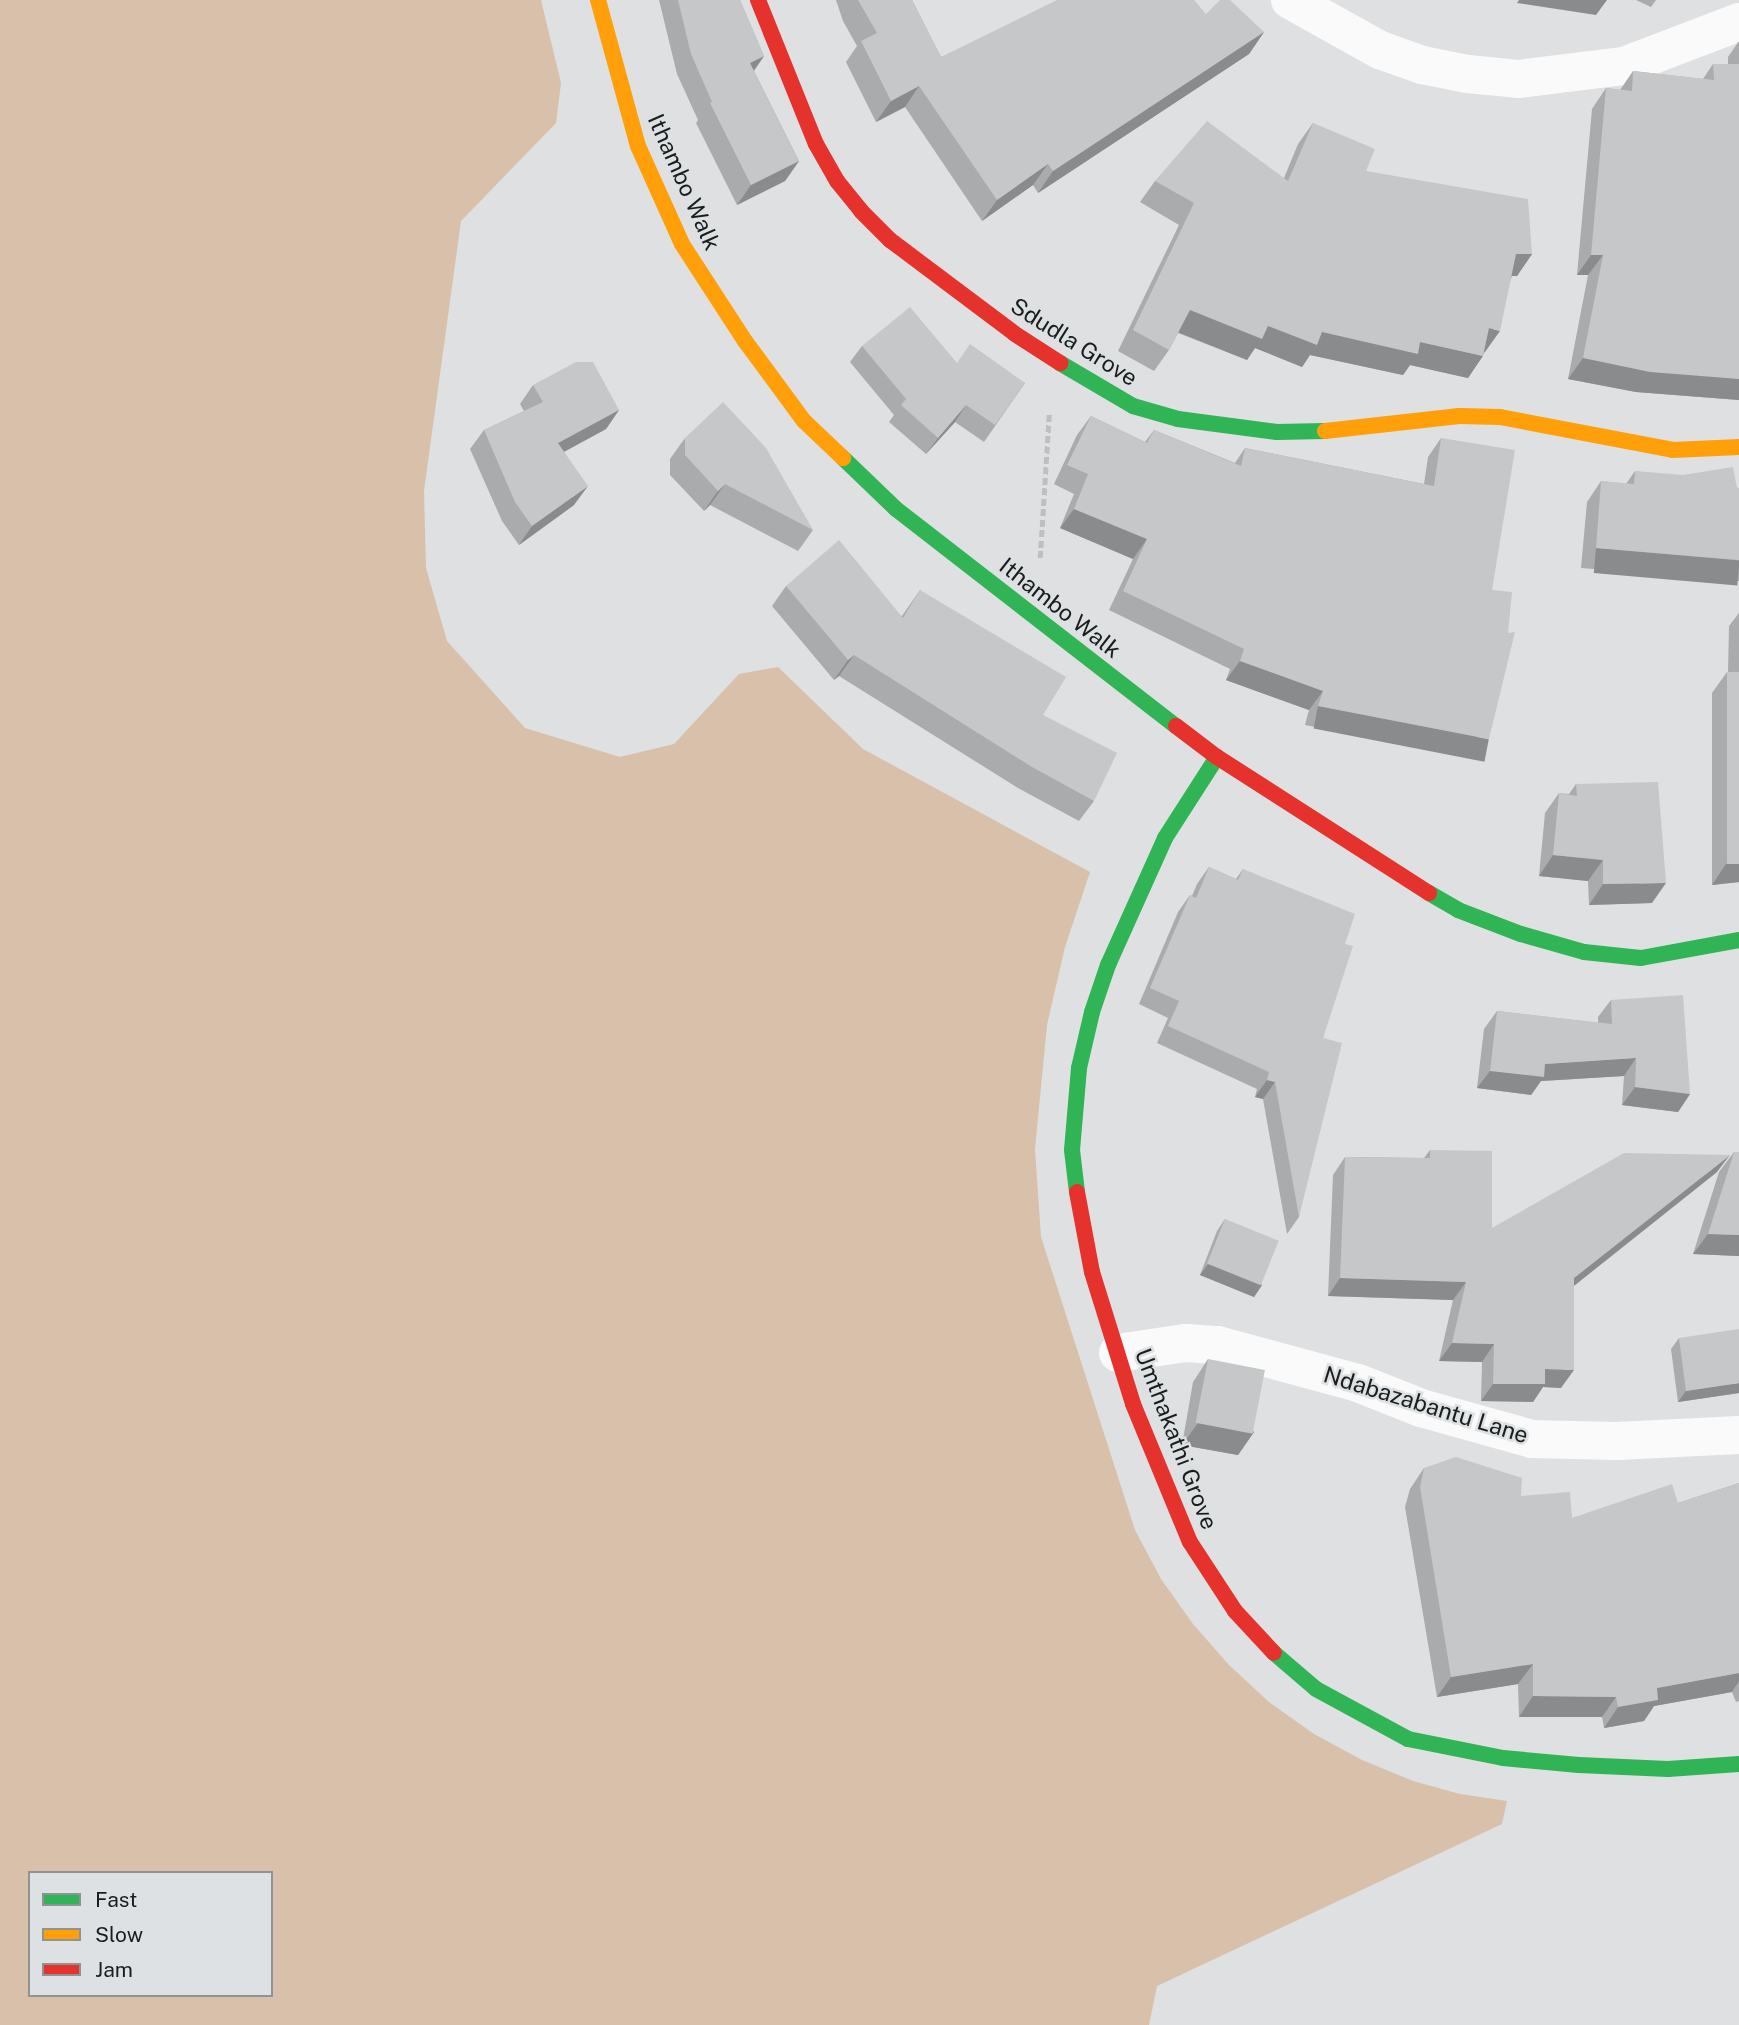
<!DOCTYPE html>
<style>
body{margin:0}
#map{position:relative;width:1739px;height:2025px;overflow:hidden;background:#dee0e2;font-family:"Public Sans",sans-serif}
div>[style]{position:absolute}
.green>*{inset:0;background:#d8c0aa}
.path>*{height:4.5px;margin-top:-2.25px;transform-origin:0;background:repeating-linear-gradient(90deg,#bfbfbf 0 7px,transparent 0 10.5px)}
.street>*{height:38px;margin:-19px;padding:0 19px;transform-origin:19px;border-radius:19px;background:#fafafb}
.fast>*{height:16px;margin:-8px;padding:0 8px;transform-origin:8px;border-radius:8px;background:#30b455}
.slow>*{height:16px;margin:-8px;padding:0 8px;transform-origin:8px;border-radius:8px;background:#ff9f0a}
.jam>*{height:16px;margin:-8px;padding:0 8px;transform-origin:8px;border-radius:8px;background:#e5322d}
.wall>*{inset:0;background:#a9abac}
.shaded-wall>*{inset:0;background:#8a8b8c;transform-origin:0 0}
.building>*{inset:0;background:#c5c7c8;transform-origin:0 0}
span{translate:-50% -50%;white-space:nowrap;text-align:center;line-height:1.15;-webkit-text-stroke:5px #dde1e3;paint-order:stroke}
.street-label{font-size:23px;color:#1b1d1d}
.legend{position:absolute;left:28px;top:1871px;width:245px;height:126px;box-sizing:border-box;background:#dde1e3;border:2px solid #8f9394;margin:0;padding:9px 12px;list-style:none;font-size:21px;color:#1b1d1d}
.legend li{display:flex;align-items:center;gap:14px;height:35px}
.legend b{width:35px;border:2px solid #8f9394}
</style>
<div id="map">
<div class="green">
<i style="clip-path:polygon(evenodd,0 0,541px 0,561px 83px,556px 123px,461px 221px,424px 491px,426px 568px,447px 641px,525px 728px,620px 757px,674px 744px,739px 674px,778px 667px,863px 749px,1090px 872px,1065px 947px,1047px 1025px,1035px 1149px,1041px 1237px,1135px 1530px,1161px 1579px,1193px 1624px,1229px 1665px,1269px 1702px,1314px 1734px,1362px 1760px,1413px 1781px,1460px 1794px,1507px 1801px,1502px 1824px,1157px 1986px,1149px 2025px,0 2025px,0 0,30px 1873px,271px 1873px,271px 1995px,30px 1995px,30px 1873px)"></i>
</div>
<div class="path">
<i style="left:1040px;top:558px;width:145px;rotate:-86.4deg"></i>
</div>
<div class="street">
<i style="left:1290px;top:0;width:103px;rotate:29.1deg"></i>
<i style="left:1380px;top:50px;width:45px;rotate:19.7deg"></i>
<i style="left:1422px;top:65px;width:47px;rotate:11.1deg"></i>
<i style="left:1468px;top:74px;width:50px;rotate:5.7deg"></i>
<i style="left:1518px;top:79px;width:107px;rotate:-7deg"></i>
<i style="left:1624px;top:66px;width:123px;rotate:-20.9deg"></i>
<i style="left:1118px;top:1353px;width:69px;rotate:-8.4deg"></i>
<i style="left:1186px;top:1343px;width:32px;rotate:4deg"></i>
<i style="left:1218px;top:1345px;width:145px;rotate:15.2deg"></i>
<i style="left:1358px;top:1383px;width:68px;rotate:21.6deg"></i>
<i style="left:1421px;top:1408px;width:115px;rotate:15.6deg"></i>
<i style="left:1532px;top:1439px;width:85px;rotate:1.3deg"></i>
<i style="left:1617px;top:1441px;width:122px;rotate:-2.8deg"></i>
</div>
<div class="fast">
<i style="left:1060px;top:363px;width:85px;rotate:30.5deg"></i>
<i style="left:1133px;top:406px;width:47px;rotate:16.1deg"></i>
<i style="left:1178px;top:419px;width:100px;rotate:7.5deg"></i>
<i style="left:1277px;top:432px;width:48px;rotate:-1.2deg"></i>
<i style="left:843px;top:458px;width:74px;rotate:43.9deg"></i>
<i style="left:896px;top:509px;width:354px;rotate:37.8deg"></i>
<i style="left:1429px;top:893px;width:34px;rotate:30deg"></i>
<i style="left:1458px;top:910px;width:67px;rotate:20.9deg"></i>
<i style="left:1521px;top:934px;width:66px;rotate:15.9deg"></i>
<i style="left:1584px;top:952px;width:57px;rotate:6deg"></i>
<i style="left:1641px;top:958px;width:100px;rotate:-10.4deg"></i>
<i style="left:1077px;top:1192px;width:42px;rotate:-96.8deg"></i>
<i style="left:1072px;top:1150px;width:82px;rotate:-85.1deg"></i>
<i style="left:1079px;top:1068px;width:57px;rotate:-76.9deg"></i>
<i style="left:1092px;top:1012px;width:50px;rotate:-71.2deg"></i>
<i style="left:1108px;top:965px;width:139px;rotate:-65.8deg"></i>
<i style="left:1165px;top:838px;width:96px;rotate:-57.3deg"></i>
<i style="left:1274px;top:1653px;width:55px;rotate:40.6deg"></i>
<i style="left:1316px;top:1689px;width:105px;rotate:28.5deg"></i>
<i style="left:1408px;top:1739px;width:97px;rotate:11.3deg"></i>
<i style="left:1503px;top:1758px;width:76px;rotate:5.3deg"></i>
<i style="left:1579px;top:1765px;width:89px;rotate:2.6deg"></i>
<i style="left:1668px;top:1769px;width:71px;rotate:-4deg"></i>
</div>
<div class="slow">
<i style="left:598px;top:0;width:151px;rotate:74.7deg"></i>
<i style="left:638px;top:146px;width:107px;rotate:65.8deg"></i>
<i style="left:682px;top:244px;width:116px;rotate:57deg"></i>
<i style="left:745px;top:341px;width:99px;rotate:53.6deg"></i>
<i style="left:804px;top:421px;width:54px;rotate:43.5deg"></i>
<i style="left:1325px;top:431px;width:135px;rotate:-6.4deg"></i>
<i style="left:1459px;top:416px;width:41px;rotate:1.4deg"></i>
<i style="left:1500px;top:417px;width:176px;rotate:10.8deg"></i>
<i style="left:1673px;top:450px;width:66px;rotate:-2.6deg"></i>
</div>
<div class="jam">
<i style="left:758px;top:0;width:155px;rotate:68.1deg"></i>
<i style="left:816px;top:144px;width:43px;rotate:60.4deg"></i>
<i style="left:837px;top:181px;width:38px;rotate:51deg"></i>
<i style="left:861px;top:211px;width:41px;rotate:45deg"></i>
<i style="left:890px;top:240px;width:156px;rotate:36.9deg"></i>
<i style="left:1015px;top:334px;width:54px;rotate:32.8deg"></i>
<i style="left:1176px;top:726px;width:51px;rotate:37.1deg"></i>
<i style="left:1217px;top:757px;width:252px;rotate:32.7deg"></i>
<i style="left:1077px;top:1192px;width:81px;rotate:79.4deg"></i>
<i style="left:1092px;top:1272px;width:138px;rotate:72.7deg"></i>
<i style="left:1133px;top:1404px;width:149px;rotate:67.6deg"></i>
<i style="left:1190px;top:1542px;width:82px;rotate:56.9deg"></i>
<i style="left:1235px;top:1611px;width:57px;rotate:47.1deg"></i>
</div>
<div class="wall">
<i style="clip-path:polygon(659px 0,740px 0,764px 56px,754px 71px,799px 161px,785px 181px,737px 205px,696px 123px,698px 120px,677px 74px)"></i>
<i style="clip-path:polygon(836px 0,912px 0,941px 57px,1206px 14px,1264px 32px,1249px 54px,1038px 193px,1033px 185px,982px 221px,905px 107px,876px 122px,846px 62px,857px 46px,843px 21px)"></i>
<i style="clip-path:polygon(1636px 0,1656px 0,1651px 7px)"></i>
<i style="clip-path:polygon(1739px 41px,1739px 400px,1636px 392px,1568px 379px,1588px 275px,1577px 275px,1592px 109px,1606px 88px,1620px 90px,1633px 71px,1703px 79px,1713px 64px,1728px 64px,1728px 57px)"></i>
<i style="clip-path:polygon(1313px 123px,1366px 171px,1532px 254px,1517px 276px,1512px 276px,1485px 352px,1468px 378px,1410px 365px,1403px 375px,1310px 355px,1302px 367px,1255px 348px,1247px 360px,1178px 333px,1169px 350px,1154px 371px,1118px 351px,1179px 225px,1140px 202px,1155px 181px,1284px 178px,1298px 144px)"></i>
<i style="clip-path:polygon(862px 346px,956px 363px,1025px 383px,984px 442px,955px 422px,926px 454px,889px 422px,894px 415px,850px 362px)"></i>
<i style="clip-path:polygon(533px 385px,619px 410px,606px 429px,564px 452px,574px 505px,519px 545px,502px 521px,470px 449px,484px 430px,524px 411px,520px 404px)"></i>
<i style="clip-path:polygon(1091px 416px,1145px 442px,1154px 430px,1235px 463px,1245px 448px,1424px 484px,1428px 457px,1441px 438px,1492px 590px,1475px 758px,1305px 725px,1309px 710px,1226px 680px,1230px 669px,1109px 610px,1133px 559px,1060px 528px,1074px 494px,1054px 484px,1077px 435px)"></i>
<i style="clip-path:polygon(685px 438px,813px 530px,798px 551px,710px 505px,704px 511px,670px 475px,670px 459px)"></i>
<i style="clip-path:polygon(1635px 471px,1739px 488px,1739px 581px,1581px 568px,1587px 502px,1601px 481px,1626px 484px)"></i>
<i style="clip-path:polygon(786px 586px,902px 616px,920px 590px,1043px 715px,1094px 801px,1079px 821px,1018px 788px,839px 676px,834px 680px,772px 606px)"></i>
<i style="clip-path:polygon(1739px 613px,1739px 882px,1712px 885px,1712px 693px,1727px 672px,1728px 672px,1729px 626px)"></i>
<i style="clip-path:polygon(1576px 784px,1652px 903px,1589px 905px,1588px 881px,1539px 876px,1545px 813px,1559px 793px,1569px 794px)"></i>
<i style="clip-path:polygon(1209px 867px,1236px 879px,1243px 869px,1345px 944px,1323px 1038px,1299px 1217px,1287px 1234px,1263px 1099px,1255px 1097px,1257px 1089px,1157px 1043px,1168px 1018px,1139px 1004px,1178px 912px,1190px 895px,1192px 896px,1197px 884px)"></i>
<i style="clip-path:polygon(1611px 1000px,1690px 1094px,1678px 1112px,1622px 1105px,1624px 1076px,1541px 1081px,1531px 1095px,1477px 1088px,1484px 1029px,1497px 1011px,1598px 1023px,1598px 1017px)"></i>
<i style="clip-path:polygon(1430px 1150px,1492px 1228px,1717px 1172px,1574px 1286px,1561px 1388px,1543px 1387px,1533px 1402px,1481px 1401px,1482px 1362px,1439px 1361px,1453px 1300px,1328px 1296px,1333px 1175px,1345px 1157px,1424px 1158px)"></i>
<i style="clip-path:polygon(1734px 1152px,1739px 1256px,1693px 1254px,1719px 1172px)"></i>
<i style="clip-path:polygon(1225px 1219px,1262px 1285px,1254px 1297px,1200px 1275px,1217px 1231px)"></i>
<i style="clip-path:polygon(1679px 1338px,1739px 1393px,1678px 1402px,1671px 1349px)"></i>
<i style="clip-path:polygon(1208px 1359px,1254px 1432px,1238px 1455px,1182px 1445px,1193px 1382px)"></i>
<i style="clip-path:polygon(1424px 1468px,1521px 1496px,1572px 1518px,1678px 1503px,1739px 1483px,1739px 1701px,1736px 1702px,1732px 1692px,1654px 1706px,1644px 1721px,1604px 1728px,1602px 1717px,1519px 1717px,1518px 1684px,1437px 1697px,1405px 1507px,1410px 1489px)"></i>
</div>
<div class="shaded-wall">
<i style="clip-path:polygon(1519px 0,1607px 0,1596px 15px,1517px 3px)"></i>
<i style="clip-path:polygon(1264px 32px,1249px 54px,1038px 193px,1053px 171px)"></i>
<i style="clip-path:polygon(764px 56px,750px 76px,750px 63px)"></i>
<i style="clip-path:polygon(919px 86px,905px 107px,876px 122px,891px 101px)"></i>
<i style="clip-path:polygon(799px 161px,785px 181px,737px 205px,751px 185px)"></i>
<i style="clip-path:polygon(1048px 164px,1033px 185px,982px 221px,997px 200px)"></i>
<i style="clip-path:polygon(1516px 254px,1532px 254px,1517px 276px,1501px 276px)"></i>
<i style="clip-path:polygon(1591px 255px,1603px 255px,1588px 275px,1577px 275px)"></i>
<i style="clip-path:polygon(1190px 310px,1268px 326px,1420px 342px,1483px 356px,1468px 378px,1410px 365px,1403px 375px,1310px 355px,1302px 367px,1255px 348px,1247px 360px,1175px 331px)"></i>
<i style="clip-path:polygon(1489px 328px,1500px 331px,1485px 352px,1474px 349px)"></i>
<i style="clip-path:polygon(1583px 358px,1739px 379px,1739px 400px,1636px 392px,1568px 379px)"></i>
<i style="clip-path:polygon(966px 405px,955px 422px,926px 454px,938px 438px)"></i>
<i style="clip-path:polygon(619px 410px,606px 429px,545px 462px,558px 443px)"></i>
<i style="clip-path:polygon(725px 484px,710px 505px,704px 511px,718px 491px)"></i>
<i style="clip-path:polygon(588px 486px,574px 505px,519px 545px,532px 526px)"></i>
<i style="clip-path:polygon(1074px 509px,1147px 539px,1133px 559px,1060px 528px)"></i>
<i style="left:1596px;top:548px;width:144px;height:25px;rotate:5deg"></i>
<i style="clip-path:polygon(854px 655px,839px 676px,834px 680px,848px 660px)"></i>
<i style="clip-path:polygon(1240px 661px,1323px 691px,1309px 710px,1226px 680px)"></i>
<i style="left:1318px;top:706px;width:174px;height:23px;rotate:11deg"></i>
<i style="clip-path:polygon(1553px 855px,1603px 860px,1588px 881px,1539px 876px)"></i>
<i style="clip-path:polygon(1739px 863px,1739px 882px,1712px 885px,1726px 864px)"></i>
<i style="clip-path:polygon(1666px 883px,1652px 903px,1589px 905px,1603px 884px)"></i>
<i style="clip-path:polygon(1636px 1058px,1624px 1076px,1541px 1081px,1531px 1095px,1477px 1088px,1490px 1071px,1545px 1064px)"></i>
<i style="clip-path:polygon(1267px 1080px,1275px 1082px,1263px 1099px,1255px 1097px)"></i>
<i style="clip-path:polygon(1635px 1087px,1690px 1094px,1678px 1112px,1622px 1105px)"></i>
<i style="clip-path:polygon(1730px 1155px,1717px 1172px,1561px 1296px,1574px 1278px)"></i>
<i style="clip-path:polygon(1708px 1234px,1739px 1235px,1739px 1256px,1693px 1254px)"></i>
<i style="clip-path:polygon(1208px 1264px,1262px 1285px,1254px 1297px,1200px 1275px)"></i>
<i style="clip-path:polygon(1340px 1278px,1466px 1282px,1453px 1300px,1328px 1296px)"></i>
<i style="clip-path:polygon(1452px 1343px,1494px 1344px,1482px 1362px,1439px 1361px)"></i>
<i style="clip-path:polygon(1545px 1369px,1574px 1370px,1561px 1388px,1543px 1387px,1533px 1402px,1481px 1401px,1493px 1384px)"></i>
<i style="clip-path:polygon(1739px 1383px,1739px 1393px,1678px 1402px,1686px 1391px)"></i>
<i style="clip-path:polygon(1198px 1423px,1254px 1432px,1238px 1455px,1182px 1445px)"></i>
<i style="clip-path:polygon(1533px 1664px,1518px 1684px,1437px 1697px,1451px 1677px)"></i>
<i style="clip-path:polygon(1739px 1673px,1739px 1681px,1732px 1692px,1654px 1706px,1644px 1721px,1604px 1728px,1618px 1707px,1657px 1688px)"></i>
<i style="clip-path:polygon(1533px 1696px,1616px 1697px,1602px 1717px,1519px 1717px)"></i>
</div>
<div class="building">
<i style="clip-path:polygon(678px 0,740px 0,764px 56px,750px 63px,799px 161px,751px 185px,710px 103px,712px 102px,691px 54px)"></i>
<i style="clip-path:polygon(858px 0,912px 0,941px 57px,1057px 0,1194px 0,1206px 14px,1220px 0,1230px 0,1264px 32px,1053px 171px,1048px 164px,997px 200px,919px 86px,891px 101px,861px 41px,877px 33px)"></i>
<i style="clip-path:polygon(1713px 64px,1739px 64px,1739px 379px,1650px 372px,1583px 358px,1603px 255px,1591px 255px,1606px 88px,1632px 91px,1633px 71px,1714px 80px)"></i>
<i style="clip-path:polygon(1207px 121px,1288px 181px,1313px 123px,1375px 149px,1366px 171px,1528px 199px,1532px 254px,1516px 254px,1500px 331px,1489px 328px,1483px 356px,1420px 342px,1418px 354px,1322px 332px,1317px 345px,1268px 326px,1262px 339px,1190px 310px,1169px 350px,1133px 330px,1194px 203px,1155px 181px)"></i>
<i style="clip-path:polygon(910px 307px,957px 363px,970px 344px,1025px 383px,995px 425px,966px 405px,938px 438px,901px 405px,906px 399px,862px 346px)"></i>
<i style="clip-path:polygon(576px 362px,593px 362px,619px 410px,558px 443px,588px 486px,532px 526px,515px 502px,484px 430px,543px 402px,533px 385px)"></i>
<i style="clip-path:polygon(723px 402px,766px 448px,813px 530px,725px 484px,718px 491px,685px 455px,685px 438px)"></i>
<i style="clip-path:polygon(1091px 416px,1147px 443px,1154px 430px,1241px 466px,1245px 448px,1434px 486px,1441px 438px,1515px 450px,1492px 590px,1512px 592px,1508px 633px,1515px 632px,1489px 739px,1318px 706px,1323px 691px,1240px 661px,1244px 649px,1123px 591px,1147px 539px,1074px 509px,1088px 474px,1067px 465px)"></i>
<i style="clip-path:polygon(1733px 467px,1737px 488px,1739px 488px,1739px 560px,1596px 548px,1601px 481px,1634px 484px,1635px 471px,1683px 475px)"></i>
<i style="clip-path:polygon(839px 540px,903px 618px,920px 590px,1066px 677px,1043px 715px,1117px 753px,1094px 801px,1032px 767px,854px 655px,848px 660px,786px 586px)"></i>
<i style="left:1727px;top:672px;width:12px;height:192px"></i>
<i style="clip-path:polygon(1658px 782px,1666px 883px,1603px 884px,1603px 860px,1553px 855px,1559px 793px,1577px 796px,1576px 784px)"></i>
<i style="clip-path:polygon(1209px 867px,1238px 880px,1243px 869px,1355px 914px,1345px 944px,1353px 946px,1323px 1038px,1342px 1043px,1299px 1217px,1275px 1082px,1267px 1080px,1269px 1072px,1168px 1026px,1179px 1001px,1150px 988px,1190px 895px,1196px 898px)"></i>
<i style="clip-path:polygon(1683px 995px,1690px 1094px,1635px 1087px,1636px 1058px,1545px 1064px,1544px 1077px,1490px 1071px,1497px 1011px,1612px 1024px,1611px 1000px)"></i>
<i style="clip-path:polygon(1430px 1150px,1492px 1151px,1492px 1228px,1624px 1153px,1730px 1155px,1574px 1278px,1574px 1370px,1545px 1369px,1545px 1384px,1493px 1384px,1494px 1344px,1452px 1343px,1466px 1282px,1340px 1278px,1345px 1157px,1430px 1158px)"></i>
<i style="clip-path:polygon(1734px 1152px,1739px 1152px,1739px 1235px,1708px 1234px)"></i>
<i style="left:1225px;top:1219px;width:58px;height:48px;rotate:22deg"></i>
<i style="clip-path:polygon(1739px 1329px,1739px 1383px,1686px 1391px,1679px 1338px)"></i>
<i style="left:1208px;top:1359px;width:58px;height:65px;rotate:11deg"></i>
<i style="clip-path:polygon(1456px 1457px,1522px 1478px,1521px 1496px,1570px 1492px,1572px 1518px,1672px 1484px,1678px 1503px,1739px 1483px,1739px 1673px,1657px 1688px,1658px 1700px,1618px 1707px,1616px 1697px,1533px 1696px,1533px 1664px,1451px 1677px,1420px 1487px,1424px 1468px)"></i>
</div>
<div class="street-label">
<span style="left:684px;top:182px;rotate:66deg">Ithambo Walk</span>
<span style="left:1074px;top:342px;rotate:32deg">Sdudla Grove</span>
<span style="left:1060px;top:608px;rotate:38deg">Ithambo Walk</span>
<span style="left:1426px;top:1405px;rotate:17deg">Ndabazabantu Lane</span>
<span style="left:1176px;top:1439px;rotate:69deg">Umthakathi Grove</span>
</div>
<ul class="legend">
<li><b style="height:9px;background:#30b455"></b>Fast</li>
<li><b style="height:9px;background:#ff9f0a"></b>Slow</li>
<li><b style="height:9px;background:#e5322d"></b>Jam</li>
</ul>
</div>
